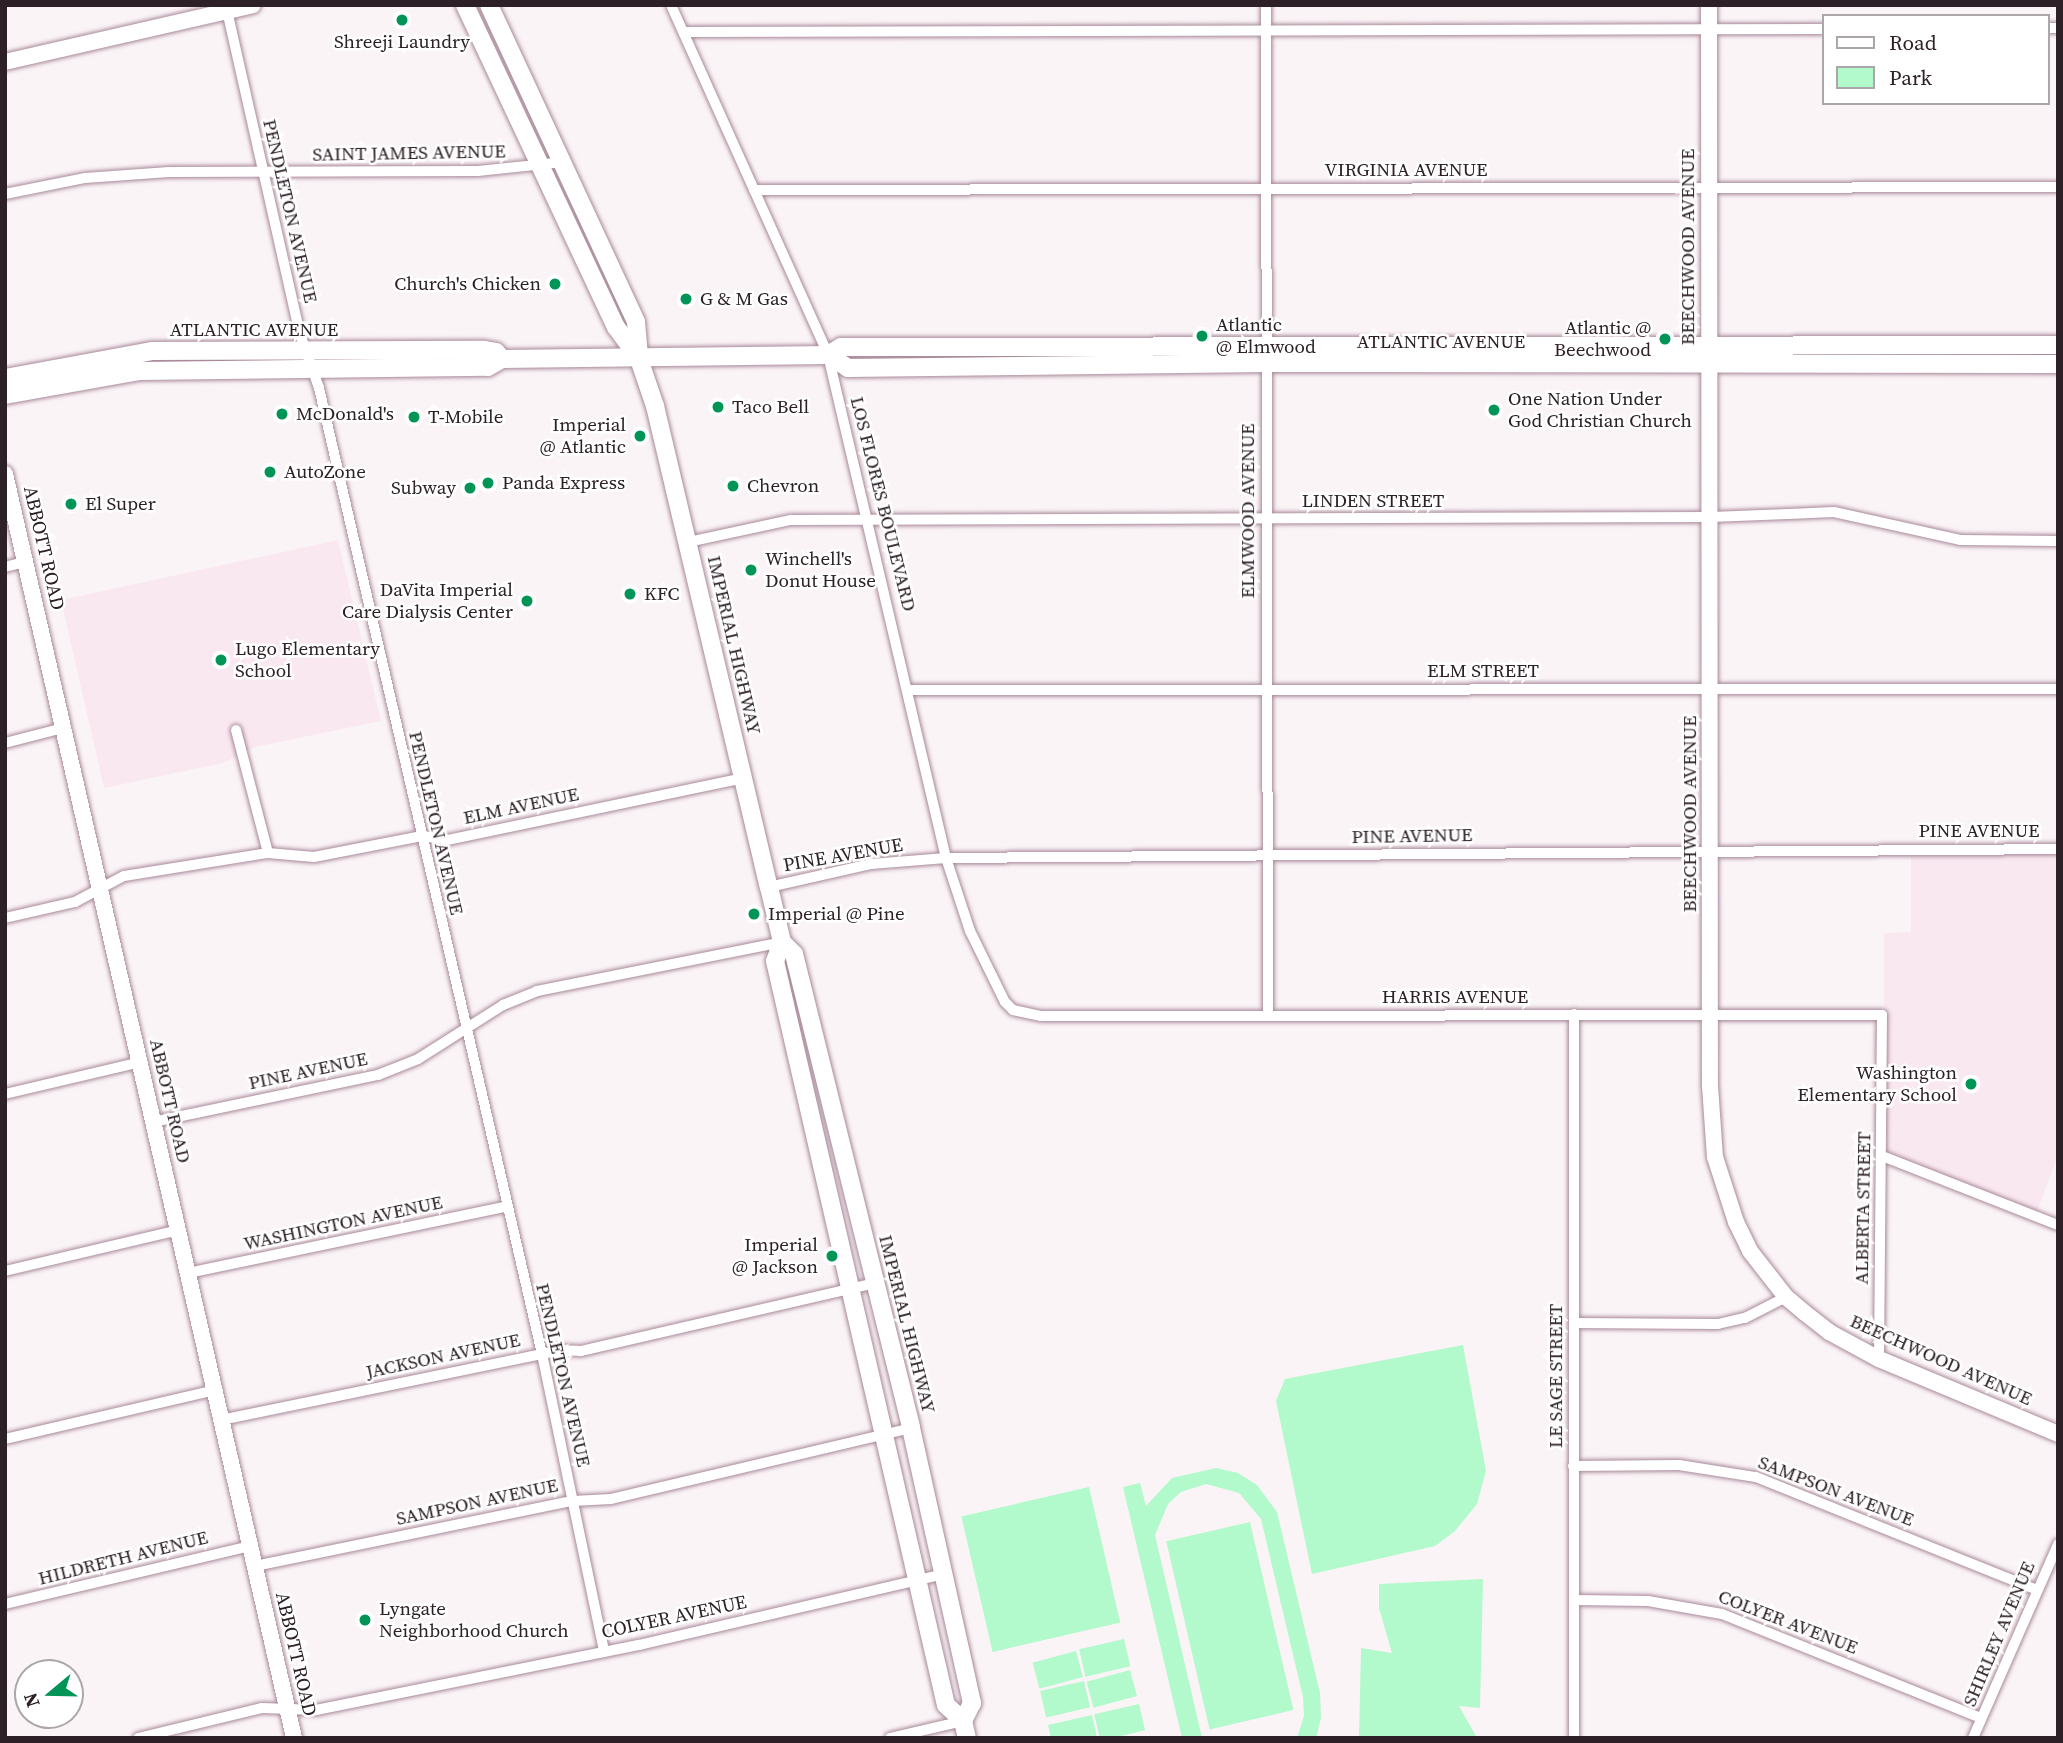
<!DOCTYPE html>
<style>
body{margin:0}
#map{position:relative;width:2063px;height:1743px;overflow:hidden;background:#fbf4f7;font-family:"Source Serif 4",serif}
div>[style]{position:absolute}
.built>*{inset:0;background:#fae8f1}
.green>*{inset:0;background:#b2f9cb;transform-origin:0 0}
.roads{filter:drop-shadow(0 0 2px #a88999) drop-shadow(0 0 2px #a88999)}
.street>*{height:10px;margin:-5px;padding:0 5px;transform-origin:5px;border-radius:5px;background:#fff}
.secondary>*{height:16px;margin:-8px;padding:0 8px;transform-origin:8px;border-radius:8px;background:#fff}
.primary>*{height:18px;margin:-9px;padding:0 9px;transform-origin:9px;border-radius:9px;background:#fff}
.dots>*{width:19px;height:19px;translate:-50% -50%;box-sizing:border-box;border:4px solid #fff;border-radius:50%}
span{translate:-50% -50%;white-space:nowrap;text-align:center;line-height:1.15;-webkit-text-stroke:5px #fff;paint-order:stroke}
.poi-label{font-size:19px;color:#2d2027}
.right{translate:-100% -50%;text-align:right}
.left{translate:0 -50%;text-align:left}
.street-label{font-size:19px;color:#2d2027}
.frame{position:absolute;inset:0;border:7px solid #2d2027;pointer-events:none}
.legend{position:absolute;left:1822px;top:14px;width:228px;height:91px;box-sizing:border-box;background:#fff;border:2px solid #aba6a9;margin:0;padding:9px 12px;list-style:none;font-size:21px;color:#2d2027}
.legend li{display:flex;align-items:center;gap:14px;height:35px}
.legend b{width:35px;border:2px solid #aba6a9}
.north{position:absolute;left:14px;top:1659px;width:70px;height:70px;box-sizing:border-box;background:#fff;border:2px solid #aba6a9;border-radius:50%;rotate:251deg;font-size:19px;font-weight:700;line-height:28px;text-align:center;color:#2d2027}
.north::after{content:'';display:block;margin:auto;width:24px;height:32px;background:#009556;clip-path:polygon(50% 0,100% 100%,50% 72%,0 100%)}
</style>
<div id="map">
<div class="built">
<i style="clip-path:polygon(338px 540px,381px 721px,255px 747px,223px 763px,104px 788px,61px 600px)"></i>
<i style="clip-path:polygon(2058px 851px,2058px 1155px,2036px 1214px,1884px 1154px,1884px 933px,1911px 932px,1911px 852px)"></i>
</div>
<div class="green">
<i style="clip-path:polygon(1463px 1345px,1486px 1471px,1477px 1504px,1455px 1531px,1435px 1546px,1312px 1574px,1276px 1401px,1285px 1379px)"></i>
<i style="clip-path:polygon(1216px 1468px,1238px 1473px,1257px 1485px,1277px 1512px,1320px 1693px,1321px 1718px,1316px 1738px,1297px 1738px,1304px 1716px,1303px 1697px,1261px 1519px,1239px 1493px,1206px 1484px,1181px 1492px,1168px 1504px,1155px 1535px,1202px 1738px,1182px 1738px,1123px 1487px,1140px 1483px,1146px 1506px,1172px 1478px)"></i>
<i style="left:1089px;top:1487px;width:139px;height:131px;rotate:77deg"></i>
<i style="left:1250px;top:1522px;width:193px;height:86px;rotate:77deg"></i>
<i style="clip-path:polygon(1483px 1579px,1480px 1708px,1459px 1706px,1477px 1738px,1359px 1738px,1361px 1648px,1392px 1653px,1379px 1608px,1379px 1584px)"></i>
<i style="left:1124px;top:1639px;width:28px;height:46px;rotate:77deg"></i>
<i style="left:1076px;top:1651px;width:27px;height:45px;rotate:75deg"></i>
<i style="left:1130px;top:1670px;width:27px;height:45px;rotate:75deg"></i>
<i style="left:1084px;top:1681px;width:27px;height:45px;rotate:77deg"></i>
<i style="left:1139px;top:1704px;width:27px;height:46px;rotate:77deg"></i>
<i style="clip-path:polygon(1092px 1715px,1097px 1738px,1051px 1738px,1048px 1725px)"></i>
</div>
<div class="roads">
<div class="street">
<i style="left:671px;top:5px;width:384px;rotate:65.8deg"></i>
<i style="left:828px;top:355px;width:517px;rotate:76.8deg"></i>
<i style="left:946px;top:858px;width:77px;rotate:71.8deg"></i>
<i style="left:970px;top:931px;width:79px;rotate:63.8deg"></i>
<i style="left:1005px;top:1002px;width:11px;rotate:45deg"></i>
<i style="left:1013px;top:1010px;width:29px;rotate:12deg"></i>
<i style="left:1041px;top:1016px;width:841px;rotate:-0.07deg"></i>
<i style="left:1882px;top:1015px;width:344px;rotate:90.5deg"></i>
<i style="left:1266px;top:5px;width:1011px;rotate:89.89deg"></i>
<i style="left:226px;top:6px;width:336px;rotate:77.3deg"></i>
<i style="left:300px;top:334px;width:57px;rotate:70.6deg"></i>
<i style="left:319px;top:388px;width:991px;rotate:77deg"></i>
<i style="left:542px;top:1354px;width:302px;rotate:78.2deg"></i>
<i style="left:2047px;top:28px;width:11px"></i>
<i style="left:684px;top:32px;width:1139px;rotate:-0.15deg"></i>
<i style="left:754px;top:190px;width:1304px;rotate:-0.13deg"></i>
<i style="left:5px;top:194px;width:82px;rotate:-11.3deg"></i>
<i style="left:85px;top:178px;width:84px;rotate:-4.1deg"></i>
<i style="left:169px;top:172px;width:309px;rotate:-0.2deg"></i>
<i style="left:478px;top:171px;width:85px;rotate:-6deg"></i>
<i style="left:688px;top:542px;width:105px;rotate:-12.1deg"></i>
<i style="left:791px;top:520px;width:920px;rotate:-0.19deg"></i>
<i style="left:1711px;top:517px;width:123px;rotate:-2.3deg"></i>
<i style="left:1834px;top:512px;width:129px;rotate:12.5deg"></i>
<i style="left:1960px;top:540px;width:98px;rotate:0.6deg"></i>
<i style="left:5px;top:567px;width:21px;rotate:-14deg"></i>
<i style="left:909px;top:690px;width:1149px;rotate:-0.05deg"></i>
<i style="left:236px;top:730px;width:127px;rotate:75.4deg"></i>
<i style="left:5px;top:743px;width:60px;rotate:-14.5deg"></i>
<i style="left:769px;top:887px;width:105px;rotate:-12.7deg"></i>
<i style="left:871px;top:864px;width:75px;rotate:-4.6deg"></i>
<i style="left:946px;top:858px;width:1112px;rotate:-0.46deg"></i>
<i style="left:5px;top:918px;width:72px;rotate:-12.9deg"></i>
<i style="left:75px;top:902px;width:55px;rotate:-28deg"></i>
<i style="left:124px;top:876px;width:146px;rotate:-9.1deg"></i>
<i style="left:268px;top:853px;width:46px;rotate:5deg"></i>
<i style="left:314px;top:857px;width:110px;rotate:-11deg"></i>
<i style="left:422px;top:836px;width:25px;rotate:9deg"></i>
<i style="left:447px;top:840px;width:303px;rotate:-11.8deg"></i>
<i style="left:1574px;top:1014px;width:724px;rotate:90deg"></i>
<i style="left:5px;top:1094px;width:139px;rotate:-13.3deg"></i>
<i style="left:153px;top:1122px;width:230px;rotate:-11.8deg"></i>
<i style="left:378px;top:1075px;width:43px;rotate:-21.8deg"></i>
<i style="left:418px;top:1059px;width:101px;rotate:-32.4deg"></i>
<i style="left:503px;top:1005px;width:37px;rotate:-22deg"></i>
<i style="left:537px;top:991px;width:250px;rotate:-11.3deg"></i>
<i style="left:1882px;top:1156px;width:189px;rotate:21.4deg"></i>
<i style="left:5px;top:1271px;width:178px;rotate:-13.3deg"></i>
<i style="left:188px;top:1273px;width:324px;rotate:-11.8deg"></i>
<i style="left:1574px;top:1323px;width:144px;rotate:0.4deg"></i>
<i style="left:1718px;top:1324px;width:28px;rotate:-13deg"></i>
<i style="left:1745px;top:1318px;width:46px;rotate:-27.1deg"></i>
<i style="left:221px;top:1420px;width:347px;rotate:-11.6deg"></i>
<i style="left:561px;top:1350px;width:20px;rotate:3deg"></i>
<i style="left:581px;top:1351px;width:302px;rotate:-13deg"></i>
<i style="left:5px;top:1439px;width:216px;rotate:-13.1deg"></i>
<i style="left:1573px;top:1466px;width:106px;rotate:-0.5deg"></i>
<i style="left:1679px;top:1465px;width:78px;rotate:8.9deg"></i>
<i style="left:1756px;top:1477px;width:301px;rotate:21.9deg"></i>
<i style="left:255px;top:1566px;width:325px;rotate:-11.6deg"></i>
<i style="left:573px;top:1501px;width:38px;rotate:-3deg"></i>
<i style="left:611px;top:1499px;width:308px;rotate:-13.3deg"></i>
<i style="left:1574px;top:1600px;width:74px;rotate:0.8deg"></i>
<i style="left:1648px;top:1601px;width:75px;rotate:10deg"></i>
<i style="left:1722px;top:1614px;width:279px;rotate:21.9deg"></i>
<i style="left:5px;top:1604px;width:252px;rotate:-13.3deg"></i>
<i style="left:138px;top:1738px;width:128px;rotate:-13.6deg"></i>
<i style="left:262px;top:1708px;width:54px;rotate:2.1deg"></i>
<i style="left:316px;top:1710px;width:329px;rotate:-11.4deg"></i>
<i style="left:639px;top:1645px;width:312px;rotate:-13.1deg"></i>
<i style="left:890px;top:1738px;width:75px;rotate:-13.1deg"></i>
<i style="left:1973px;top:1738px;width:212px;rotate:-66.3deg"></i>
</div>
<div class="secondary">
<i style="left:1709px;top:5px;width:1081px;rotate:89.95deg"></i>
<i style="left:1710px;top:1086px;width:71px;rotate:86deg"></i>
<i style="left:1715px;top:1157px;width:68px;rotate:72.1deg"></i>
<i style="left:1736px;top:1222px;width:32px;rotate:64deg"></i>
<i style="left:1750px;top:1251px;width:58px;rotate:52deg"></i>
<i style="left:1786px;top:1297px;width:25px;rotate:40deg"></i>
<i style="left:1805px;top:1313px;width:31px;rotate:38deg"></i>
<i style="left:1829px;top:1332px;width:57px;rotate:28.4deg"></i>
<i style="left:1879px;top:1359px;width:194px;rotate:22.7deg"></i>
<i style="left:5px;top:62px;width:254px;rotate:-12.9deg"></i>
<i style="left:5px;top:474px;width:1297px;rotate:77.12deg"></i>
</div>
<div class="primary">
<i style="left:465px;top:5px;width:356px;rotate:64.9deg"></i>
<i style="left:616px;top:327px;width:39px;rotate:54deg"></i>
<i style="left:489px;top:5px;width:349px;rotate:65.1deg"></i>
<i style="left:636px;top:322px;width:37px;rotate:85deg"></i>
<i style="left:639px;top:359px;width:50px;rotate:71.2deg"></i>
<i style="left:655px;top:406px;width:494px;rotate:76.7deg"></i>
<i style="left:769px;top:887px;width:57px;rotate:76.7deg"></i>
<i style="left:782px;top:942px;width:20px;rotate:110deg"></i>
<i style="left:775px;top:961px;width:763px;rotate:77.06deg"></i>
<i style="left:946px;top:1705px;width:23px;rotate:43deg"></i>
<i style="left:963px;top:1721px;width:17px;rotate:77deg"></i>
<i style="left:828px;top:355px;width:24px;rotate:33deg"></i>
<i style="left:848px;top:368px;width:418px;rotate:-0.7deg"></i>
<i style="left:1266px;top:363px;width:792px;rotate:0.07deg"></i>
<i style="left:5px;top:378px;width:149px;rotate:-10.4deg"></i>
<i style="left:152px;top:351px;width:332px;rotate:-0.2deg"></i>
<i style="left:484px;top:350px;width:12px;rotate:9deg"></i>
<i style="left:496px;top:352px;width:9px;rotate:49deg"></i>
<i style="left:5px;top:395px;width:137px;rotate:-10.1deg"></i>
<i style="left:140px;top:371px;width:348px;rotate:-0.7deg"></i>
<i style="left:488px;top:367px;width:16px;rotate:-30deg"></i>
<i style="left:502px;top:359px;width:326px;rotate:-0.7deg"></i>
<i style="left:828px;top:355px;width:15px;rotate:-32deg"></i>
<i style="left:841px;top:347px;width:1217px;rotate:-0.09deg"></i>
<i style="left:782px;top:942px;width:17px;rotate:45deg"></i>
<i style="left:794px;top:954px;width:488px;rotate:76.1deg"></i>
<i style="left:911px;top:1428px;width:282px;rotate:77.5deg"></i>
<i style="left:972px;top:1703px;width:20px;rotate:117deg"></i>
</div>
</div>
<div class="dots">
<i style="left:402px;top:20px;background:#009556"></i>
<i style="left:555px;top:284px;background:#009556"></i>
<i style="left:686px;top:299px;background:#009556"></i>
<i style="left:1202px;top:336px;background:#009556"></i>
<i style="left:1665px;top:339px;background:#009556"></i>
<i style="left:718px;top:407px;background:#009556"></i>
<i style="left:1494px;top:410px;background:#009556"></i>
<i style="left:282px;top:414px;background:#009556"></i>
<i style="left:414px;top:417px;background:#009556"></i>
<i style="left:640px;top:436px;background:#009556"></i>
<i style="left:270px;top:472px;background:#009556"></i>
<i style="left:488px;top:483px;background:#009556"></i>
<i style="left:733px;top:486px;background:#009556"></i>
<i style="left:470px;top:488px;background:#009556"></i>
<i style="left:71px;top:504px;background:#009556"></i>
<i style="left:751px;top:570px;background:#009556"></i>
<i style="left:630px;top:594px;background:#009556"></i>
<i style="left:527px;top:601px;background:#009556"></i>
<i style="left:221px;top:660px;background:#009556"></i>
<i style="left:754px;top:914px;background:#009556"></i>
<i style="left:1971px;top:1084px;background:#009556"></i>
<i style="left:832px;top:1256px;background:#009556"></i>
<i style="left:365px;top:1620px;background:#009556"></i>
</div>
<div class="poi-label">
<span style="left:402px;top:42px">Shreeji Laundry</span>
<span class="right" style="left:541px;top:284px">Church's Chicken</span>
<span class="left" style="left:700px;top:299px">G &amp; M Gas</span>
<span class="left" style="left:1216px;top:336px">Atlantic<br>@ Elmwood</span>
<span class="right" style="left:1651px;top:339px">Atlantic @<br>Beechwood</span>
<span class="left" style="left:1508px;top:410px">One Nation Under<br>God Christian Church</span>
<span class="left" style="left:732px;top:407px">Taco Bell</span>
<span class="left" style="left:296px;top:414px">McDonald's</span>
<span class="left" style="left:428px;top:417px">T-Mobile</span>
<span class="right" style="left:626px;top:436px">Imperial<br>@ Atlantic</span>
<span class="left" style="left:284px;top:472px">AutoZone</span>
<span class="left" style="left:502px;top:483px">Panda Express</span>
<span class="left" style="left:747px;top:486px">Chevron</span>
<span class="right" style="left:456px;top:488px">Subway</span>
<span class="left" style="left:85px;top:504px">El Super</span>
<span class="left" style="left:765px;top:570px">Winchell's<br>Donut House</span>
<span class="right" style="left:513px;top:601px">DaVita Imperial<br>Care Dialysis Center</span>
<span class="left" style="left:644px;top:594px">KFC</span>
<span class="left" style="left:235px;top:660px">Lugo Elementary<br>School</span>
<span class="left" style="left:768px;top:914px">Imperial @ Pine</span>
<span class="right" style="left:1957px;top:1084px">Washington<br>Elementary School</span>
<span class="right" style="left:818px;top:1256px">Imperial<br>@ Jackson</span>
<span class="left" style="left:379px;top:1620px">Lyngate<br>Neighborhood Church</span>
</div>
<div class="street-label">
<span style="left:409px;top:153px;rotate:-1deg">SAINT JAMES AVENUE</span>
<span style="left:1406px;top:170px">VIRGINIA AVENUE</span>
<span style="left:290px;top:211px;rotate:77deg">PENDLETON AVENUE</span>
<span style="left:1688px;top:247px;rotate:-90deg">BEECHWOOD AVENUE</span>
<span style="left:254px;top:330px">ATLANTIC AVENUE</span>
<span style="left:1441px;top:342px">ATLANTIC AVENUE</span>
<span style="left:1373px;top:501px">LINDEN STREET</span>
<span style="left:883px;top:504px;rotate:76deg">LOS FLORES BOULEVARD</span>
<span style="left:1248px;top:511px;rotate:-90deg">ELMWOOD AVENUE</span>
<span style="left:44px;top:548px;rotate:77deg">ABBOTT ROAD</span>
<span style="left:734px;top:645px;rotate:77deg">IMPERIAL HIGHWAY</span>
<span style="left:1483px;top:671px">ELM STREET</span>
<span style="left:521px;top:806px;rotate:-12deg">ELM AVENUE</span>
<span style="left:1690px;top:814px;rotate:-90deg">BEECHWOOD AVENUE</span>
<span style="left:436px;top:823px;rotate:77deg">PENDLETON AVENUE</span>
<span style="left:1979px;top:831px">PINE AVENUE</span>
<span style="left:1412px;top:836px;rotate:-1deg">PINE AVENUE</span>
<span style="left:843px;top:855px;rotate:-10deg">PINE AVENUE</span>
<span style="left:1455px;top:997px">HARRIS AVENUE</span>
<span style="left:308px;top:1071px;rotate:-12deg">PINE AVENUE</span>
<span style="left:170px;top:1101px;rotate:77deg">ABBOTT ROAD</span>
<span style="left:1863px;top:1208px;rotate:-89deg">ALBERTA STREET</span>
<span style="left:343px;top:1223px;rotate:-12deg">WASHINGTON AVENUE</span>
<span style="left:907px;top:1324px;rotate:76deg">IMPERIAL HIGHWAY</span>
<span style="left:443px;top:1356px;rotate:-12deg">JACKSON AVENUE</span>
<span style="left:1941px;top:1360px;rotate:24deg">BEECHWOOD AVENUE</span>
<span style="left:563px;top:1375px;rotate:77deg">PENDLETON AVENUE</span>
<span style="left:1556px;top:1376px;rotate:-90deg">LE SAGE STREET</span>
<span style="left:1836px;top:1491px;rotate:21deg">SAMPSON AVENUE</span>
<span style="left:477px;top:1502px;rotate:-12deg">SAMPSON AVENUE</span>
<span style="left:123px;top:1558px;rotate:-14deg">HILDRETH AVENUE</span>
<span style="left:674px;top:1617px;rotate:-12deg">COLYER AVENUE</span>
<span style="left:1788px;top:1622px;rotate:21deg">COLYER AVENUE</span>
<span style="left:1999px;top:1634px;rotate:-67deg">SHIRLEY AVENUE</span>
<span style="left:296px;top:1654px;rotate:77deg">ABBOTT ROAD</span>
</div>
<div class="frame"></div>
<ul class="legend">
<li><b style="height:9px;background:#fff"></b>Road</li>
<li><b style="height:19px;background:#b2f9cb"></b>Park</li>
</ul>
<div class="north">N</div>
</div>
